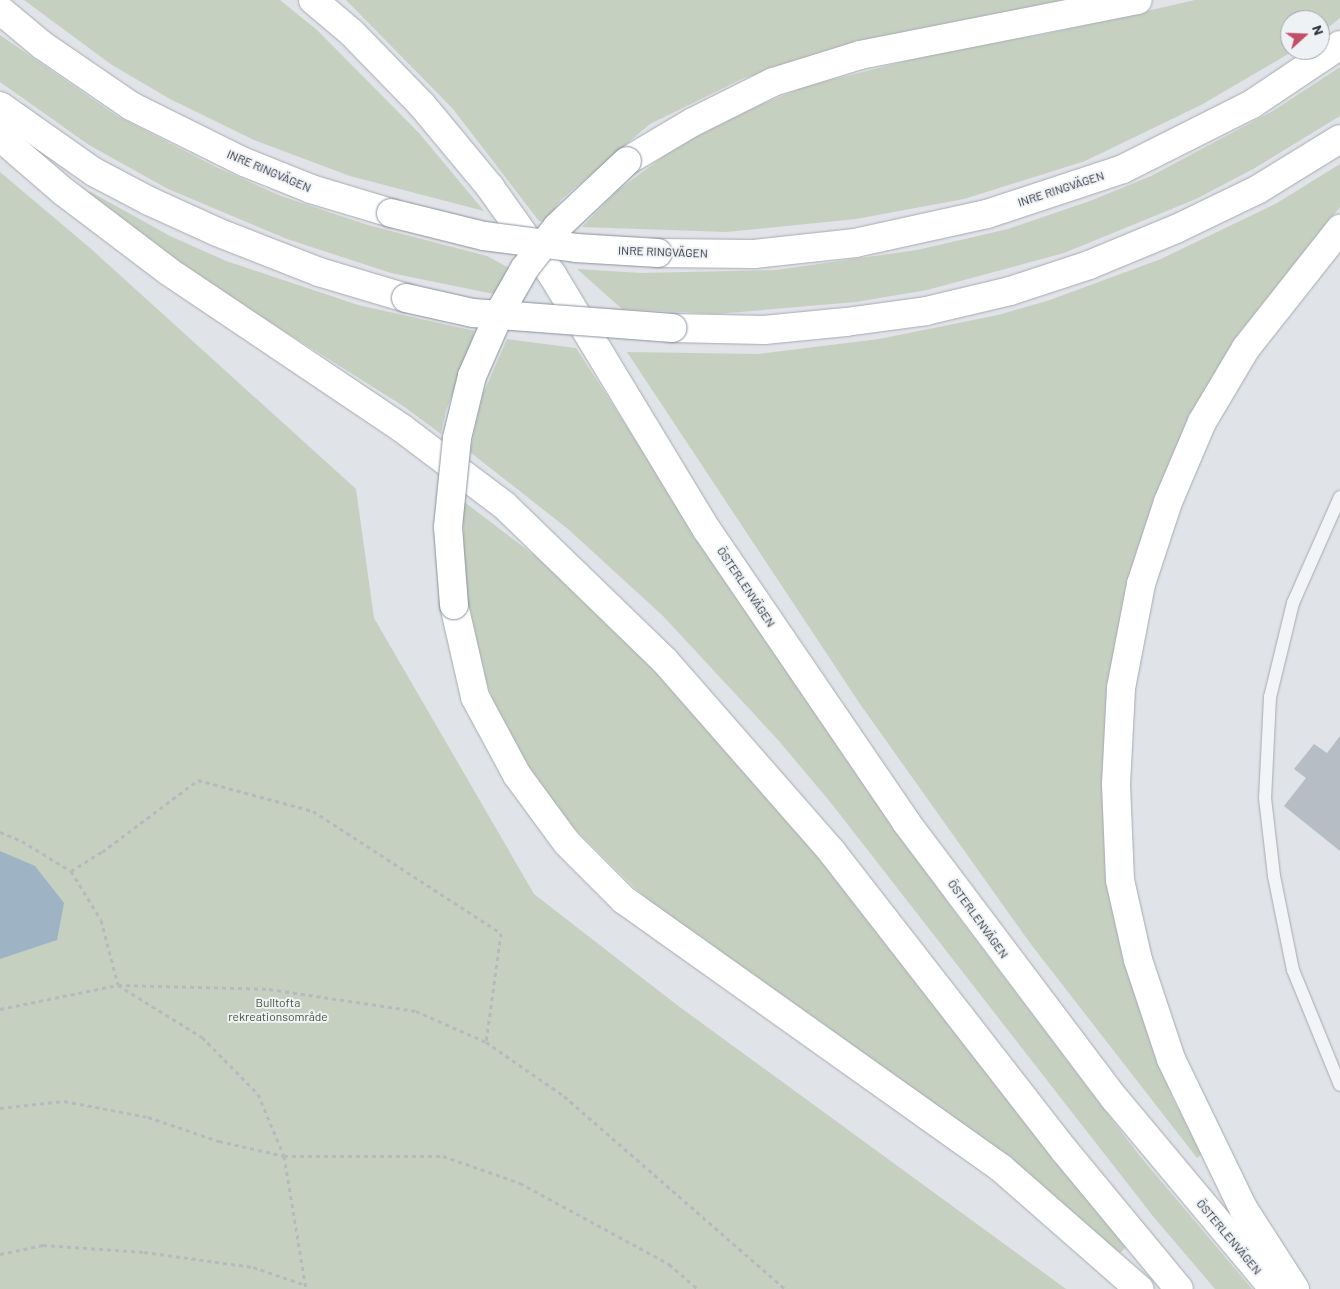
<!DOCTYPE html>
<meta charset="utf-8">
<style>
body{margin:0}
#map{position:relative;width:1340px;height:1289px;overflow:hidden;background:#e0e3e7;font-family:Barlow,sans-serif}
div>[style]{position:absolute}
.green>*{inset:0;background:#c6d0c1}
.water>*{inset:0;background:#9eb3c4}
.building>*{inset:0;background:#b7bdc4}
.path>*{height:3px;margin-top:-1.5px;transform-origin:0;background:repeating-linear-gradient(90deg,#b6babe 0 4px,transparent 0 8px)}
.roads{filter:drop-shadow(0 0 1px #a6aab1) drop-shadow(0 0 1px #a6aab1)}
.service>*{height:12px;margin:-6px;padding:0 6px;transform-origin:6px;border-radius:6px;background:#f2f4f6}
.motorway>*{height:28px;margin:-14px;padding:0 14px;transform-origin:14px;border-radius:14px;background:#fff}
.bridges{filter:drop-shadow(0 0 1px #88929d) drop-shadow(0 0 1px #88929d)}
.motorway-bridge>*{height:28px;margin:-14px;padding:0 14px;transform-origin:14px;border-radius:14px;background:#fff}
span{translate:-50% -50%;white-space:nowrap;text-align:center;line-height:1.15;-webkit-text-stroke:4px #eff2f5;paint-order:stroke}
.street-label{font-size:12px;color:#2a323d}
.park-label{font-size:12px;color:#415838}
.north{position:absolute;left:1280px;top:10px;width:50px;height:50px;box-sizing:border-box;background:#eff2f5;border:1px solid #a0a5ab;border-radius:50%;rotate:70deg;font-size:14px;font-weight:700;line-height:20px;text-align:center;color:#2a323d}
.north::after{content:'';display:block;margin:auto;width:18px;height:22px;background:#c24f69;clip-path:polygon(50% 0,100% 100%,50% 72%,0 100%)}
</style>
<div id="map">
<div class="green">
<i style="clip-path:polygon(24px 0,280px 0,317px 30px,419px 133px,484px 211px,350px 176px,254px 140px,170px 99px,112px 65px)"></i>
<i style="clip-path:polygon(346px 0,1087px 0,818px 54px,742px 79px,650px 124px,562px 199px,544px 222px,539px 221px,453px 109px)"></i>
<i style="clip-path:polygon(1195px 0,1340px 0,1340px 18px,1320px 34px,1320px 20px,1290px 20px,1290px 50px,1295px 50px,1201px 105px,1085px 161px,964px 199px,856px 219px,726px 232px,582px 227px,617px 191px,676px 147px,722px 120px,807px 86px,950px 50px,1046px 34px)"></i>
<i style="clip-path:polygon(0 35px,117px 116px,216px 167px,281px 196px,368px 225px,487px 256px,509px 268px,494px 294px,391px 273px,287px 239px,168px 189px,89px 145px,0 82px)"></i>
<i style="clip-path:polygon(1340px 67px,1340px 116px,1255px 168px,1196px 199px,1064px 253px,927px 290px,856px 302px,717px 314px,622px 309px,577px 269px,641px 273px,776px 270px,917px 250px,1008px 229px,1090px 201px,1151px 176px,1273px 111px)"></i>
<i style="clip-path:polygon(1340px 164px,1340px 207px,1238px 339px,1122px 616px,1130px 979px,1172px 1097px,1202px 1154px,1197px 1158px,1030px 943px,860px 704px,627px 352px,757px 354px,879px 339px,998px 315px,1050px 300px,1161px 259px,1277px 203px)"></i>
<i style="clip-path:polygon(0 172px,90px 248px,356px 489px,374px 618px,534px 894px,677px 1005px,1066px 1289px,0 1289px)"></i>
<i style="clip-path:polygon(89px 191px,170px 236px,226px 261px,358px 305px,475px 331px,446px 411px,441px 434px,403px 406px,200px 278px,86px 196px)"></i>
<i style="clip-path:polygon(507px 339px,576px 348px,762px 635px,954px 911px,1139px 1155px,1252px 1289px,1215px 1289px,1152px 1215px,831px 803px,779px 741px,663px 616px,568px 529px,470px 452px,483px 394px)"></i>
<i style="clip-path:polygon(463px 501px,543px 562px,628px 641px,767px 791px,1126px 1247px,1119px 1254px,687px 932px,638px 891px,566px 820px,538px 782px,507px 731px,487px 685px,465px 594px)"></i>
</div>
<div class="water">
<i style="clip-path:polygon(0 851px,35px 866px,64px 903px,57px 940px,0 959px)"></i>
</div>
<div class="building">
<i style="clip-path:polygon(1340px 736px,1340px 851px,1284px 806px,1306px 778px,1294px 769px,1314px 744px,1327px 753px)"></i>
</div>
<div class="path">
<i style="left:0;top:832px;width:24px;rotate:22deg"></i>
<i style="left:22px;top:841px;width:57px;rotate:31.5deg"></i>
<i style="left:71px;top:871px;width:57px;rotate:58.5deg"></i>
<i style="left:101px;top:920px;width:67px;rotate:75.3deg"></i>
<i style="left:118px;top:985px;width:99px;rotate:31.8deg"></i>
<i style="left:202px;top:1037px;width:80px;rotate:45.5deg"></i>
<i style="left:258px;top:1094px;width:67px;rotate:67.2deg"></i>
<i style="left:284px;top:1156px;width:135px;rotate:80.6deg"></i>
<i style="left:71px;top:871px;width:36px;rotate:-32deg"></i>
<i style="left:102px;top:852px;width:120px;rotate:-36.9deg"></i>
<i style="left:198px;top:780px;width:119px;rotate:15.1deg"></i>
<i style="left:313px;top:811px;width:224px;rotate:33deg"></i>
<i style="left:501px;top:933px;width:110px;rotate:97.8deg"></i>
<i style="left:0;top:1009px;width:120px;rotate:-11.5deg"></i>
<i style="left:118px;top:985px;width:151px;rotate:1.5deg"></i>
<i style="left:269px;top:989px;width:149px;rotate:8.5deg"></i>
<i style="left:416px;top:1011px;width:77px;rotate:23.9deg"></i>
<i style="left:486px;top:1042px;width:95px;rotate:34.7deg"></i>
<i style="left:564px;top:1096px;width:293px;rotate:41.1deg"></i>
<i style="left:0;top:1108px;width:64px;rotate:-6.2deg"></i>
<i style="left:64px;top:1101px;width:86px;rotate:10.8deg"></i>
<i style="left:148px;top:1117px;width:75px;rotate:18.7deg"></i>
<i style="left:219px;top:1141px;width:67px;rotate:13deg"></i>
<i style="left:284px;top:1156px;width:159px"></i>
<i style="left:443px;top:1156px;width:82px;rotate:19.3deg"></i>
<i style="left:520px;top:1183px;width:170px;rotate:28.5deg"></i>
<i style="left:669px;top:1264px;width:38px;rotate:41deg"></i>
<i style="left:0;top:1254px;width:44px;rotate:-11.8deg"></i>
<i style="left:43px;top:1245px;width:101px;rotate:4deg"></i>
<i style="left:144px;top:1252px;width:110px;rotate:7.8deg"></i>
<i style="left:253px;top:1267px;width:56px;rotate:18.8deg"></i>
</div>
<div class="roads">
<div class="service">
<i style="left:1340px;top:497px;width:116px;rotate:113.9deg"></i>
<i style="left:1293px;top:603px;width:97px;rotate:103.7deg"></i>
<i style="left:1270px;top:697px;width:101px;rotate:92.8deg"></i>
<i style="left:1265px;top:798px;width:79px;rotate:83.4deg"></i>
<i style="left:1274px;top:876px;width:96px;rotate:78.6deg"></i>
<i style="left:1293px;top:970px;width:124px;rotate:67.8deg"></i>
</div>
<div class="motorway">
<i style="left:313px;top:0;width:51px;rotate:40.2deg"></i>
<i style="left:352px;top:33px;width:100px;rotate:45.8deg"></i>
<i style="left:422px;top:105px;width:107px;rotate:50.3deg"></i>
<i style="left:490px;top:187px;width:109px;rotate:54.7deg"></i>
<i style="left:553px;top:276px;width:297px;rotate:58.8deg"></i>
<i style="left:707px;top:530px;width:353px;rotate:55.7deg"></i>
<i style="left:906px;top:822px;width:347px;rotate:53deg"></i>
<i style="left:1115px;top:1099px;width:248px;rotate:50.1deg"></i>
<i style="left:0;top:10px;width:55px;rotate:39.8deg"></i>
<i style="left:42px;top:45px;width:108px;rotate:34.4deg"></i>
<i style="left:131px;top:106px;width:126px;rotate:26.4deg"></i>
<i style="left:244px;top:162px;width:72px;rotate:21.9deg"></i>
<i style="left:311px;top:189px;width:84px;rotate:16.7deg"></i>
<i style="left:0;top:106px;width:115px;rotate:35.1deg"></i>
<i style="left:94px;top:172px;width:62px;rotate:27.8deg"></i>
<i style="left:149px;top:201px;width:75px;rotate:24.5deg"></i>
<i style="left:217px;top:232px;width:110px;rotate:21.4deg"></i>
<i style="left:319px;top:272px;width:91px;rotate:16.6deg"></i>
<i style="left:0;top:137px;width:84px;rotate:40.7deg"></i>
<i style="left:64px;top:192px;width:131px;rotate:37.2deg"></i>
<i style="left:168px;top:271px;width:283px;rotate:33.9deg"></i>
<i style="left:403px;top:429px;width:126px;rotate:37deg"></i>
<i style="left:504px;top:505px;width:224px;rotate:44.1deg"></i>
<i style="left:665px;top:661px;width:254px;rotate:48.8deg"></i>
<i style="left:832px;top:852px;width:378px;rotate:52.1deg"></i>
<i style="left:1064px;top:1150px;width:180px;rotate:50.4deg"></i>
<i style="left:627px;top:161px;width:77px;rotate:-30.6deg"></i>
<i style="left:693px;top:122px;width:89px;rotate:-26.6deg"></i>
<i style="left:773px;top:82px;width:91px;rotate:-17.2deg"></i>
<i style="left:860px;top:55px;width:283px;rotate:-11.2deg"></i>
<i style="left:658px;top:253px;width:96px;rotate:0.6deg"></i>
<i style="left:754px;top:254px;width:102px;rotate:-6.2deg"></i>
<i style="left:855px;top:243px;width:135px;rotate:-12.4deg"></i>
<i style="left:987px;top:214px;width:143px;rotate:-18.3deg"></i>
<i style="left:1123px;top:169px;width:144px;rotate:-26.7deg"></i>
<i style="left:1252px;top:104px;width:106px;rotate:-33.8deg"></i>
<i style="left:672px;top:328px;width:92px;rotate:1.2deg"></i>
<i style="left:764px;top:330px;width:82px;rotate:-5.6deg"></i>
<i style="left:846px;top:322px;width:81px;rotate:-7.8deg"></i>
<i style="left:926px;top:311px;width:86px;rotate:-13.4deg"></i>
<i style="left:1010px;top:291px;width:83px;rotate:-18.2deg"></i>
<i style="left:1089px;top:265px;width:94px;rotate:-22.5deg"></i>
<i style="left:1176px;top:229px;width:90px;rotate:-25.7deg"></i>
<i style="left:1257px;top:190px;width:97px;rotate:-31.6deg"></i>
<i style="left:454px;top:605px;width:94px;rotate:77.1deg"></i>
<i style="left:475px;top:697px;width:89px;rotate:61.7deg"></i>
<i style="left:517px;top:775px;width:84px;rotate:53.7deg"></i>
<i style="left:567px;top:843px;width:81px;rotate:45deg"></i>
<i style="left:624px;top:900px;width:463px;rotate:35.4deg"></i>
<i style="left:1001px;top:1168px;width:184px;rotate:41.2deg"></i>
<i style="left:1295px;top:1289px;width:96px;rotate:-122.7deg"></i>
<i style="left:1243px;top:1208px;width:165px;rotate:-115.8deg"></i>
<i style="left:1171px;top:1059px;width:104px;rotate:-108.4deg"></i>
<i style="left:1138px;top:960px;width:82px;rotate:-102.7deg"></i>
<i style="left:1120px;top:880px;width:96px;rotate:-92.4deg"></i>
<i style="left:1116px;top:784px;width:96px;rotate:-87deg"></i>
<i style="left:1121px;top:688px;width:106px;rotate:-79.1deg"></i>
<i style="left:1141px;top:584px;width:86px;rotate:-71.8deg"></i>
<i style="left:1168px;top:502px;width:87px;rotate:-67deg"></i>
<i style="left:1202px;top:422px;width:86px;rotate:-59.3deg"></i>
<i style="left:1246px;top:348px;width:152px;rotate:-51.7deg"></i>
</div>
</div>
<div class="bridges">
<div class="motorway-bridge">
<i style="left:391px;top:213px;width:96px;rotate:13.9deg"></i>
<i style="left:484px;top:236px;width:93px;rotate:7.4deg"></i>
<i style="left:576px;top:248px;width:82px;rotate:3.5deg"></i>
<i style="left:406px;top:298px;width:69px;rotate:12.6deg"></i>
<i style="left:473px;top:313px;width:200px;rotate:4.3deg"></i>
<i style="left:454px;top:605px;width:78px;rotate:-94.4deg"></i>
<i style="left:448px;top:527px;width:89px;rotate:-84.2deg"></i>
<i style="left:457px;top:438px;width:64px;rotate:-76.4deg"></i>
<i style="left:472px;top:376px;width:72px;rotate:-66.3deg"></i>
<i style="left:501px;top:310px;width:48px;rotate:-60.3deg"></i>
<i style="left:525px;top:268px;width:52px;rotate:-52deg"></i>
<i style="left:557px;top:227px;width:96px;rotate:-43.3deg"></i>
</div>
</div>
<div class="street-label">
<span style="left:269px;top:171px;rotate:23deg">INRE RINGVÄGEN</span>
<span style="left:1061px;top:189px;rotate:-18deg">INRE RINGVÄGEN</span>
<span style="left:663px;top:252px;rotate:2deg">INRE RINGVÄGEN</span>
<span style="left:746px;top:587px;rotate:56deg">ÖSTERLENVÄGEN</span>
<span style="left:978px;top:919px;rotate:54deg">ÖSTERLENVÄGEN</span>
<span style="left:1229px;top:1237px;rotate:50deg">ÖSTERLENVÄGEN</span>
</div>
<div class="park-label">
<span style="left:278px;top:1010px">Bulltofta<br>rekreationsområde</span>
</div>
<div class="north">N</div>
</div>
